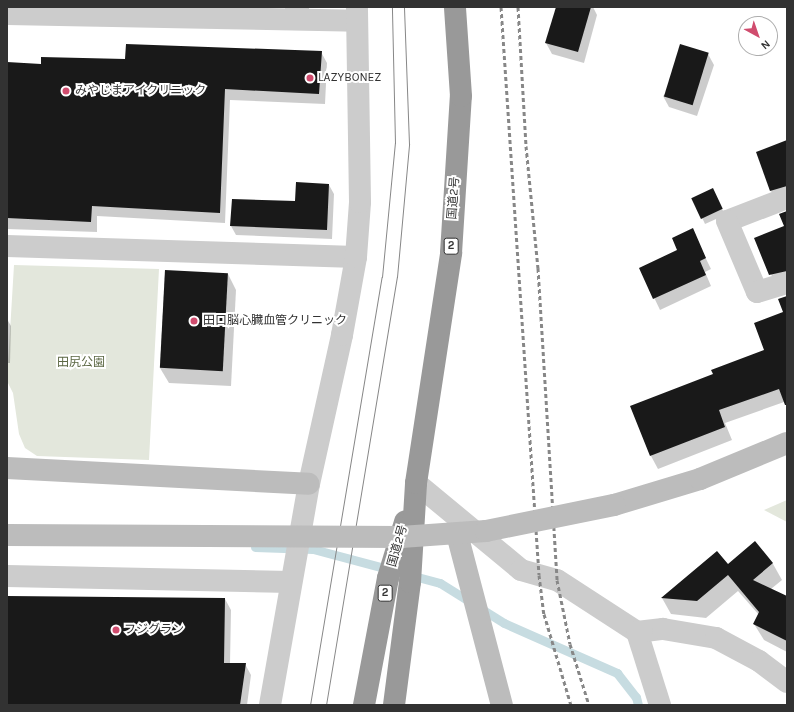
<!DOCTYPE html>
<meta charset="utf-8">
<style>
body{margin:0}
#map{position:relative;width:794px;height:712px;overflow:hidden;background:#fff;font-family:Karla,"Noto Sans JP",sans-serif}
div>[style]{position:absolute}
.green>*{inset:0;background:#e3e7dc}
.shadow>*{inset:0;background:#0003;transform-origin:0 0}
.stream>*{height:9px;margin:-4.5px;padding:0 4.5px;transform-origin:4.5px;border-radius:4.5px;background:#c7dce1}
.building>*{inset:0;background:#191919;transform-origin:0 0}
.street>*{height:22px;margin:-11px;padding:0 11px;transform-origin:11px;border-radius:11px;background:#ccc}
.secondary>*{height:22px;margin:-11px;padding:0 11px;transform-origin:11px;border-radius:11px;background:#bcbcbc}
.highway>*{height:22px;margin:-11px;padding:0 11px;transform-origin:11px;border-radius:11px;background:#999}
.tram>*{height:1px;margin:-0.5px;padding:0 0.5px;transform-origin:0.5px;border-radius:0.5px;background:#878787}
.rail>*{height:3px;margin-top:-1.5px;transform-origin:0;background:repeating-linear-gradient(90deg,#878787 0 4px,transparent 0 7px)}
.secondary-bridge>*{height:22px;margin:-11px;padding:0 11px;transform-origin:11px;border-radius:11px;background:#bcbcbc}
.dots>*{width:11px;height:11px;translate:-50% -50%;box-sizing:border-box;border:2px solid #fff;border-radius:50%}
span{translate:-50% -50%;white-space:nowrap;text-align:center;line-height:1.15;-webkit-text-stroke:4px #fff;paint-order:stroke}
.shield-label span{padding:1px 3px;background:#fff;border:1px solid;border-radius:3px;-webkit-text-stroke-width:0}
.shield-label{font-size:11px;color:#323232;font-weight:700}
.poi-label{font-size:12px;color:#323232}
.left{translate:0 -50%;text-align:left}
.street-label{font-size:12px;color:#323232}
.park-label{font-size:12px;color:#5c6844}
.frame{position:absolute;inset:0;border:8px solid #323232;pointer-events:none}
.north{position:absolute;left:738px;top:16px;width:40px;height:40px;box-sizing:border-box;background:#fff;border:1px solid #adadad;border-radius:50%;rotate:140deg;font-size:11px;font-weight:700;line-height:16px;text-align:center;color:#323232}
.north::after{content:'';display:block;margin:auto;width:14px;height:18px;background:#d04c6e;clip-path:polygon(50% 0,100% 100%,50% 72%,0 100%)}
</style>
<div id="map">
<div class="green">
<i style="clip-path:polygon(14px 265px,159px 269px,149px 460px,37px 456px,25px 448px,19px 434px,13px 393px,7px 381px)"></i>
<i style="clip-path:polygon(787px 500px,787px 522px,764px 510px)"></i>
</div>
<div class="shadow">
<i style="left:285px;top:7px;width:24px;height:4px"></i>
<i style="clip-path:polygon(557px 7px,593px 7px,597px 15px,584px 63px,552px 54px,546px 43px)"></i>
<i style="clip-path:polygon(321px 52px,327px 63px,325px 104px,230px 100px,225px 223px,97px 216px,97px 232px,7px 229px,7px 63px,42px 65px)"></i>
<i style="clip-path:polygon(708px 54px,714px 65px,697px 116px,669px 107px,663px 96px)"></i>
<i style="clip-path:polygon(787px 142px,787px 198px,777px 201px,771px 191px)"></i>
<i style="clip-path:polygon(329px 185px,334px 194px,332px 239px,236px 235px,231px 226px,296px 202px)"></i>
<i style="clip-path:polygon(715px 194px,725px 215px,705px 224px,693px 198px)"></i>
<i style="clip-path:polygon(787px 212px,787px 281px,776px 286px,756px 238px,785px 227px)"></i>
<i style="clip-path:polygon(692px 230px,711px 269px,705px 272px,711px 286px,660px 310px,640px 268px,678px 251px)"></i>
<i style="clip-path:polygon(165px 272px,228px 274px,236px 290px,231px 386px,169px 383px,160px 368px)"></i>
<i style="clip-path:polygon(7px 319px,11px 326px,10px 363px,7px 363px)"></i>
<i style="clip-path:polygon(787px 319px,787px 401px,725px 423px,732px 440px,658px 469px,651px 456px,714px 374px,765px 351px)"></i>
<i style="clip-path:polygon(755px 543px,773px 564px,782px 580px,771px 589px,787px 597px,787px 652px,764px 640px,754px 624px,759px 615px,738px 591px,706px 618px,671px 614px,662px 598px,717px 552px,728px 565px)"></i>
<i style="clip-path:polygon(7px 597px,225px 599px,231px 610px,230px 664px,245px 664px,251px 675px,247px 705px,7px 705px)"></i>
</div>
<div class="stream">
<i style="left:255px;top:547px;width:58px;rotate:2deg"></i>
<i style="left:313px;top:549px;width:82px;rotate:14.9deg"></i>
<i style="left:410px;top:575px;width:31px;rotate:15deg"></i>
<i style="left:440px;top:583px;width:75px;rotate:32deg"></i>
<i style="left:504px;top:623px;width:124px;rotate:23.9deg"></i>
<i style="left:617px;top:673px;width:31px;rotate:52deg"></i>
<i style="left:636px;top:697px;width:8px;rotate:76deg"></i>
</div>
<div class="building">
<i style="clip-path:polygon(556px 7px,591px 7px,578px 52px,545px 43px)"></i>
<i style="clip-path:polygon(126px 44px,322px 51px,319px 94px,225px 89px,220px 213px,92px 206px,91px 222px,7px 218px,7px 62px,41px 64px,41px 57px,125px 59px)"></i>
<i style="left:680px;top:44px;width:30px;height:55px;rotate:17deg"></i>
<i style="clip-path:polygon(787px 140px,787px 186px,770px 191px,756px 152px)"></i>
<i style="clip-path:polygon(296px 182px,329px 184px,327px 230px,230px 226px,232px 199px,295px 201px)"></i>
<i style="left:713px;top:188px;width:23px;height:24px;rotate:65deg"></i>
<i style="clip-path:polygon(787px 211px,787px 271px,769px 275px,754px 238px,784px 226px,779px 214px)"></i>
<i style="clip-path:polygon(693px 228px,706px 258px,700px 261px,706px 275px,653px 299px,639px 268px,677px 250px,672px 238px)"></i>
<i style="left:165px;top:270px;width:63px;height:98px;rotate:3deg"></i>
<i style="clip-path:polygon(787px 296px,787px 405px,785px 405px,779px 389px,719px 410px,725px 427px,650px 456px,630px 406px,713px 374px,711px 370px,764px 350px,754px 323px,783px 312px,778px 299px)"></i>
<i style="clip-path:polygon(755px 541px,773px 563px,753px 580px,787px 596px,787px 641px,753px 624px,759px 612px,728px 575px,697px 601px,661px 598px,717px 551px,728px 564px)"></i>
<i style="clip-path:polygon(7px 596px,225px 598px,224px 663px,246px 663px,240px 705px,7px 705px)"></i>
</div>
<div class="street">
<i style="left:7px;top:14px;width:350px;rotate:1.1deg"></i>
<i style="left:787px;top:198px;width:64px;rotate:159deg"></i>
<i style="left:727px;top:221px;width:77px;rotate:67.1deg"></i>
<i style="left:757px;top:292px;width:31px;rotate:-17deg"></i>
<i style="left:7px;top:246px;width:349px;rotate:1.8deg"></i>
<i style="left:416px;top:483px;width:136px;rotate:39.6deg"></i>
<i style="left:521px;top:570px;width:37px;rotate:16deg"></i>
<i style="left:557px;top:580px;width:95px;rotate:33deg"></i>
<i style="left:637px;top:632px;width:77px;rotate:72.5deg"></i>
<i style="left:7px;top:576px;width:284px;rotate:1.2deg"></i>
<i style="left:637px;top:632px;width:26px;rotate:-7deg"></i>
<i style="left:663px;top:629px;width:54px;rotate:9.6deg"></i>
<i style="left:716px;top:638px;width:49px;rotate:28.1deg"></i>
<i style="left:759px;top:661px;width:35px;rotate:37deg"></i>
<i style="left:270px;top:705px;width:224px;rotate:-80deg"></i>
<i style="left:309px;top:484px;width:153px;rotate:-77.5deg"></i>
<i style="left:342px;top:335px;width:79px;rotate:-79.8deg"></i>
<i style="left:356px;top:257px;width:55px;rotate:-85.8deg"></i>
<i style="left:360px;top:202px;width:195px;rotate:-90.9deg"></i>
</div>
<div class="secondary">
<i style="left:7px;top:468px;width:302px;rotate:3deg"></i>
<i style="left:614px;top:505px;width:90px;rotate:-16.8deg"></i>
<i style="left:700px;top:479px;width:94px;rotate:-22.5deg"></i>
<i style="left:457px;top:534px;width:177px;rotate:75.3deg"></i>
</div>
<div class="highway">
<i style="left:364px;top:705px;width:129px;rotate:-79.3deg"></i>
<i style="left:388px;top:578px;width:59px;rotate:-73.1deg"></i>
<i style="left:394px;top:705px;width:124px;rotate:-82.6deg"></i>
<i style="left:410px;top:582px;width:99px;rotate:-86.5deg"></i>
<i style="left:416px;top:483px;width:233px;rotate:-81.3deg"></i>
<i style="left:451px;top:253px;width:157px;rotate:-86.4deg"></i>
<i style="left:461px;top:96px;width:89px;rotate:-93.9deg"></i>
</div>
<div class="tram">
<i style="left:310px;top:705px;width:434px;rotate:-80.5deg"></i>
<i style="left:382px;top:277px;width:135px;rotate:-84.5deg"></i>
<i style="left:395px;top:143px;width:136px;rotate:-91.3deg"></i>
<i style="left:326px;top:705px;width:434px;rotate:-80.6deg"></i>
<i style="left:397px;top:277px;width:134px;rotate:-84.8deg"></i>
<i style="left:409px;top:144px;width:137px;rotate:-92.1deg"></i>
</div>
<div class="rail">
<i style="left:501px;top:7px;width:569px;rotate:86.17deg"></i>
<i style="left:539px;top:575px;width:39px;rotate:83deg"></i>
<i style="left:544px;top:614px;width:95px;rotate:73.5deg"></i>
<i style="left:518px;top:7px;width:139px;rotate:86.7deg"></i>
<i style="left:526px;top:146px;width:123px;rotate:84.4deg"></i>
<i style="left:538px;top:268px;width:313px;rotate:86.5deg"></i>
<i style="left:557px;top:580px;width:65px;rotate:78.5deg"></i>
<i style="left:570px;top:644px;width:64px;rotate:72.7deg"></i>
</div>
<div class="secondary-bridge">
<i style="left:7px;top:535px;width:394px;rotate:0.3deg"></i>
<i style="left:401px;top:537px;width:85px;rotate:-4deg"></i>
<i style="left:486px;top:531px;width:131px;rotate:-11.5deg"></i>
</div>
<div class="dots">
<i style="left:310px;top:78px;background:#d04c6e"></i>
<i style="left:66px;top:91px;background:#d04c6e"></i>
<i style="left:194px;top:321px;background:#d04c6e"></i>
<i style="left:116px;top:630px;background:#d04c6e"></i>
</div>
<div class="shield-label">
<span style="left:451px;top:246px">2</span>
<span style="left:385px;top:593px">2</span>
</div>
<div class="poi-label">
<span class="left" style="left:318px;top:78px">LAZYBONEZ</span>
<span class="left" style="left:75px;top:91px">みやじまアイクリニック</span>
<span class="left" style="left:203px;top:321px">田口脳心臓血管クリニック</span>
<span class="left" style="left:124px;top:630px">フジグラン</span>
</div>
<div class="street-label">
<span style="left:454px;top:198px;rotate:-86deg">国道2号</span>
<span style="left:398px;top:546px;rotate:-74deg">国道2号</span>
</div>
<div class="park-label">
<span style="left:81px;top:363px">田尻公園</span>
</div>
<div class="frame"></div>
<div class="north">N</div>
</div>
